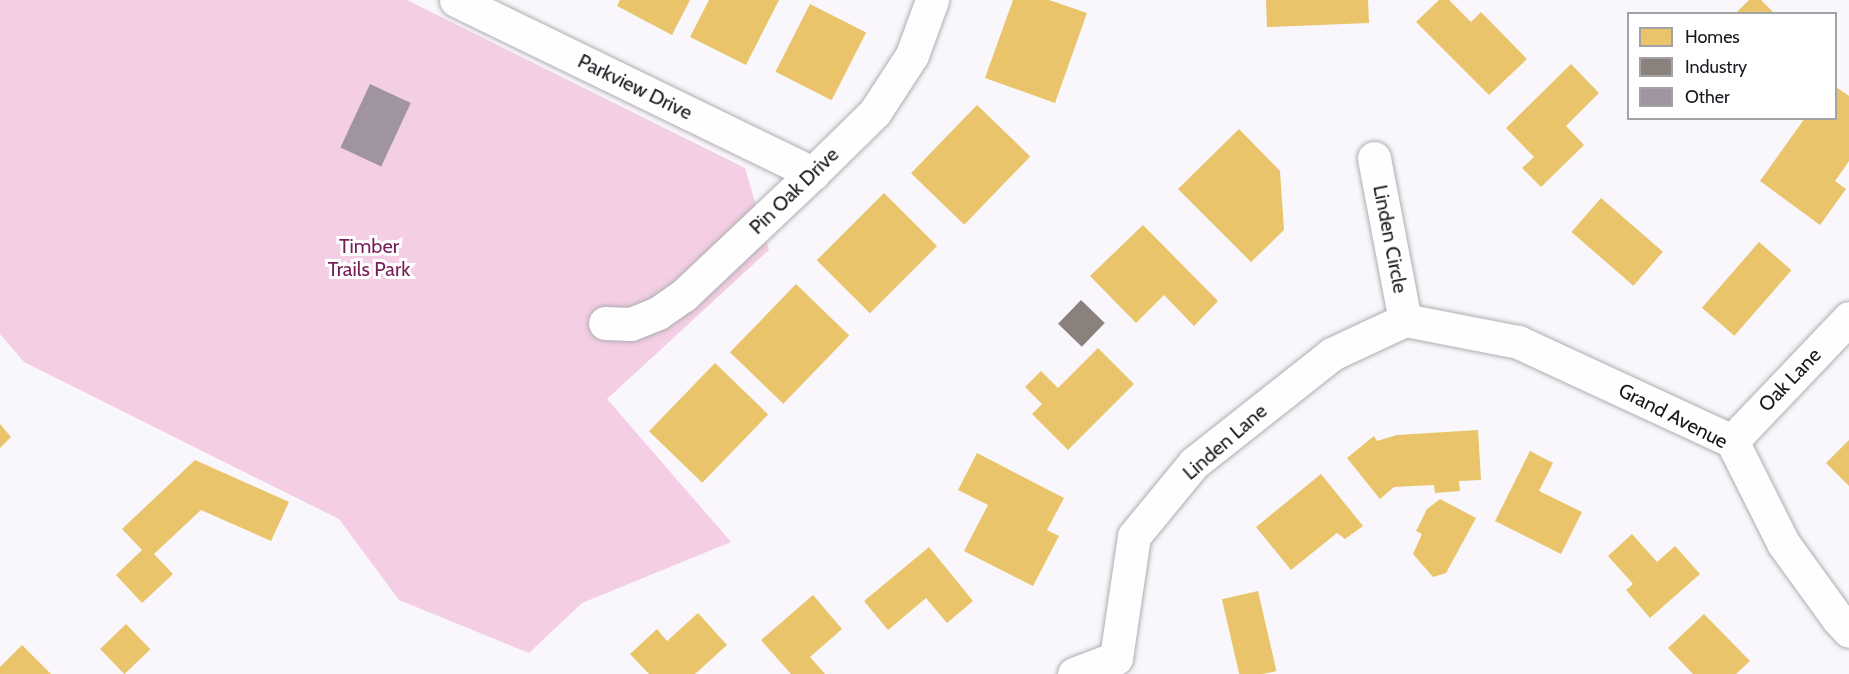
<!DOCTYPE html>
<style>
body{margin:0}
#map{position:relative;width:1849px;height:674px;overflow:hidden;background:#f9f7fb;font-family:Cabin,sans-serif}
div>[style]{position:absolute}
.green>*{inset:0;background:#f3cee4}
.homes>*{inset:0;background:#e9c46a;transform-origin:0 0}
.industry>*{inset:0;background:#8a817c;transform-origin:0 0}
.building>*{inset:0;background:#9f94a0;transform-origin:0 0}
.roads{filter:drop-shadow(0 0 2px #afadb1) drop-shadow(0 0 2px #afadb1)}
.minor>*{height:33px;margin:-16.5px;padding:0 16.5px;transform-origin:16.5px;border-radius:16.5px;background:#fefefe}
span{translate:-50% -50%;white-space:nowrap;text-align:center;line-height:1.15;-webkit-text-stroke:6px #fff;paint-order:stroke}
.street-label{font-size:20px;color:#1a171e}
.park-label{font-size:20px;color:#771e59}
.legend{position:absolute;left:1627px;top:12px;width:210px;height:108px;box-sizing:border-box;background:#fff;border:2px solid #a3a2a5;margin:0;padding:8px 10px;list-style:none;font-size:18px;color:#1a171e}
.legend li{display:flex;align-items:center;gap:12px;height:30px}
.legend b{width:30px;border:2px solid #a3a2a5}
</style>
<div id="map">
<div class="green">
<i style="clip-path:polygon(0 0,407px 0,745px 168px,769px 250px,607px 399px,731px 542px,582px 603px,529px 653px,399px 600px,339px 519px,24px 362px,0 334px)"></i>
</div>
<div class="homes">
<i style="clip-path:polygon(620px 0,690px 0,672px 35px,617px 6px)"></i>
<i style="clip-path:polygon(709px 0,779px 0,746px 65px,690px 37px)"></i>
<i style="clip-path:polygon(1013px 0,1049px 0,1087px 13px,1055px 103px,985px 78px)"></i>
<i style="clip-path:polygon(1266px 0,1368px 0,1369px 23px,1267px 27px)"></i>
<i style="clip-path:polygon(1439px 0,1449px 0,1471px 22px,1481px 12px,1527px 59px,1489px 95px,1416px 22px)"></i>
<i style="clip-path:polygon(1749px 0,1761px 0,1775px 14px,1735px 14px)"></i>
<i style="left:810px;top:4px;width:63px;height:76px;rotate:27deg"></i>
<i style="clip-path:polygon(1571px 64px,1599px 93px,1566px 126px,1584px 145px,1541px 187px,1522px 168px,1534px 157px,1506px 128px)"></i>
<i style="clip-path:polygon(1836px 87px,1849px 96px,1849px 161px,1835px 181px,1846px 189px,1820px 225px,1760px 181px,1805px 118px,1836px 118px)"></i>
<i style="left:977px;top:105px;width:74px;height:95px;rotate:44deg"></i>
<i style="clip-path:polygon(1239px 129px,1280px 171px,1284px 230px,1251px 262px,1178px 189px)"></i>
<i style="left:884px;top:193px;width:75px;height:95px;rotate:45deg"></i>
<i style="left:1601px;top:198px;width:82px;height:45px;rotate:41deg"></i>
<i style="clip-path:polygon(1143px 225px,1218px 301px,1194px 326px,1164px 295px,1136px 323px,1090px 276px)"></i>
<i style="left:1759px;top:242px;width:43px;height:87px;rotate:41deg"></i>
<i style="left:796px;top:284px;width:74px;height:95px;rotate:44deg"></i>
<i style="clip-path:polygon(1098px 348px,1134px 384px,1068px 450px,1032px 414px,1042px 404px,1025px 387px,1041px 371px,1058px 388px)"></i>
<i style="left:715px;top:363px;width:74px;height:95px;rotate:44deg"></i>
<i style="clip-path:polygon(0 424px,11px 437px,0 448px)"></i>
<i style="clip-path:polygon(1478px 430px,1481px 480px,1459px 481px,1460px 491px,1435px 493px,1434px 485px,1394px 487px,1380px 499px,1347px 458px,1374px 436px,1377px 441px,1397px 435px)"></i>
<i style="clip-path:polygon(1849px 440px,1849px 486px,1826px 463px)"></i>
<i style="clip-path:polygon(1530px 451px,1553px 463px,1539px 491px,1582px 512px,1561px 554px,1495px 521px)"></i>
<i style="clip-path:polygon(977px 453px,1064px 498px,1047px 530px,1059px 536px,1033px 586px,964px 551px,988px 505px,958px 490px)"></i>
<i style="clip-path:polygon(195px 460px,289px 502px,271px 541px,201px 510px,154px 554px,173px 574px,142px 603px,116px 575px,142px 550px,122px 529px)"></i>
<i style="clip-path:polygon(1321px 474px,1363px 526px,1345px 539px,1337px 533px,1291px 570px,1256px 527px)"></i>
<i style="clip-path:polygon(1440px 499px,1476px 518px,1446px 573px,1433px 577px,1413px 554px,1422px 534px,1416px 531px,1427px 509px)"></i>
<i style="clip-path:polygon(1632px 534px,1657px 562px,1675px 546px,1700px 574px,1650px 618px,1626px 590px,1633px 584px,1608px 556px)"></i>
<i style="clip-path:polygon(929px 547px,973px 601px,947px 623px,926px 598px,888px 630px,864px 601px)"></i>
<i style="left:1258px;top:591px;width:82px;height:37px;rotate:77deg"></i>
<i style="clip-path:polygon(813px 595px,842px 629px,810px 657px,825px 674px,791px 674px,761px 640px)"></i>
<i style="clip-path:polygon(698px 613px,727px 645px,695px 674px,649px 674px,630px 654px,657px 629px,667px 641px)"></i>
<i style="clip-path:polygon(1704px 614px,1750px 661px,1736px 674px,1693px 674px,1668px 648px)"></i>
<i style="left:126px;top:624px;width:35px;height:36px;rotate:46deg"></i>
<i style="clip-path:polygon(22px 645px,51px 674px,0 674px,0 667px)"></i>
</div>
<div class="industry">
<i style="left:1081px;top:300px;width:33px;height:33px;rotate:44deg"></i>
</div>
<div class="building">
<i style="left:370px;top:84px;width:45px;height:70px;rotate:25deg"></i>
</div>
<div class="roads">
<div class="minor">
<i style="left:456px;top:0;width:397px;rotate:25.9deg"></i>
<i style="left:1374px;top:158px;width:165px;rotate:79.2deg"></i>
<i style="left:1405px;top:320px;width:115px;rotate:11deg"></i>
<i style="left:1518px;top:342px;width:236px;rotate:24.8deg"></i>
<i style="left:1732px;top:441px;width:114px;rotate:63.4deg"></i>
<i style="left:1783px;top:543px;width:94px;rotate:54.1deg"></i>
<i style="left:1838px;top:619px;width:16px;rotate:47deg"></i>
<i style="left:605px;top:323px;width:26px;rotate:2deg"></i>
<i style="left:631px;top:324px;width:29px;rotate:-22deg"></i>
<i style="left:658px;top:313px;width:32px;rotate:-35deg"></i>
<i style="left:684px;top:295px;width:178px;rotate:-43.4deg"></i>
<i style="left:813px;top:173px;width:87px;rotate:-44.5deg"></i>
<i style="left:875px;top:112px;width:68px;rotate:-57deg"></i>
<i style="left:912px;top:55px;width:59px;rotate:-70deg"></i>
<i style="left:1732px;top:441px;width:170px;rotate:-46.4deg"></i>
<i style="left:1116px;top:658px;width:123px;rotate:-81.6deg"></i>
<i style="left:1134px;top:536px;width:94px;rotate:-50.6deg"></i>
<i style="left:1194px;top:463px;width:176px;rotate:-38.3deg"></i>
<i style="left:1332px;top:354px;width:81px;rotate:-25deg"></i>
<i style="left:1074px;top:674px;width:45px;rotate:-20.9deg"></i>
</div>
</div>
<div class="street-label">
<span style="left:635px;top:87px;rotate:26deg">Parkview Drive</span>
<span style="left:794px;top:191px;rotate:-44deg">Pin Oak Drive</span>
<span style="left:1390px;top:239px;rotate:79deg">Linden Circle</span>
<span style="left:1790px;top:380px;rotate:-46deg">Oak Lane</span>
<span style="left:1673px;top:416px;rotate:27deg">Grand Avenue</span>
<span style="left:1225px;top:442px;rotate:-41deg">Linden Lane</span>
</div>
<div class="park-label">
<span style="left:369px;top:258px">Timber<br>Trails Park</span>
</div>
<ul class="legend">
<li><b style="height:16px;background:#e9c46a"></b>Homes</li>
<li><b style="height:16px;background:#8a817c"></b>Industry</li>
<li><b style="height:16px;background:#9f94a0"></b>Other</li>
</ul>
</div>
